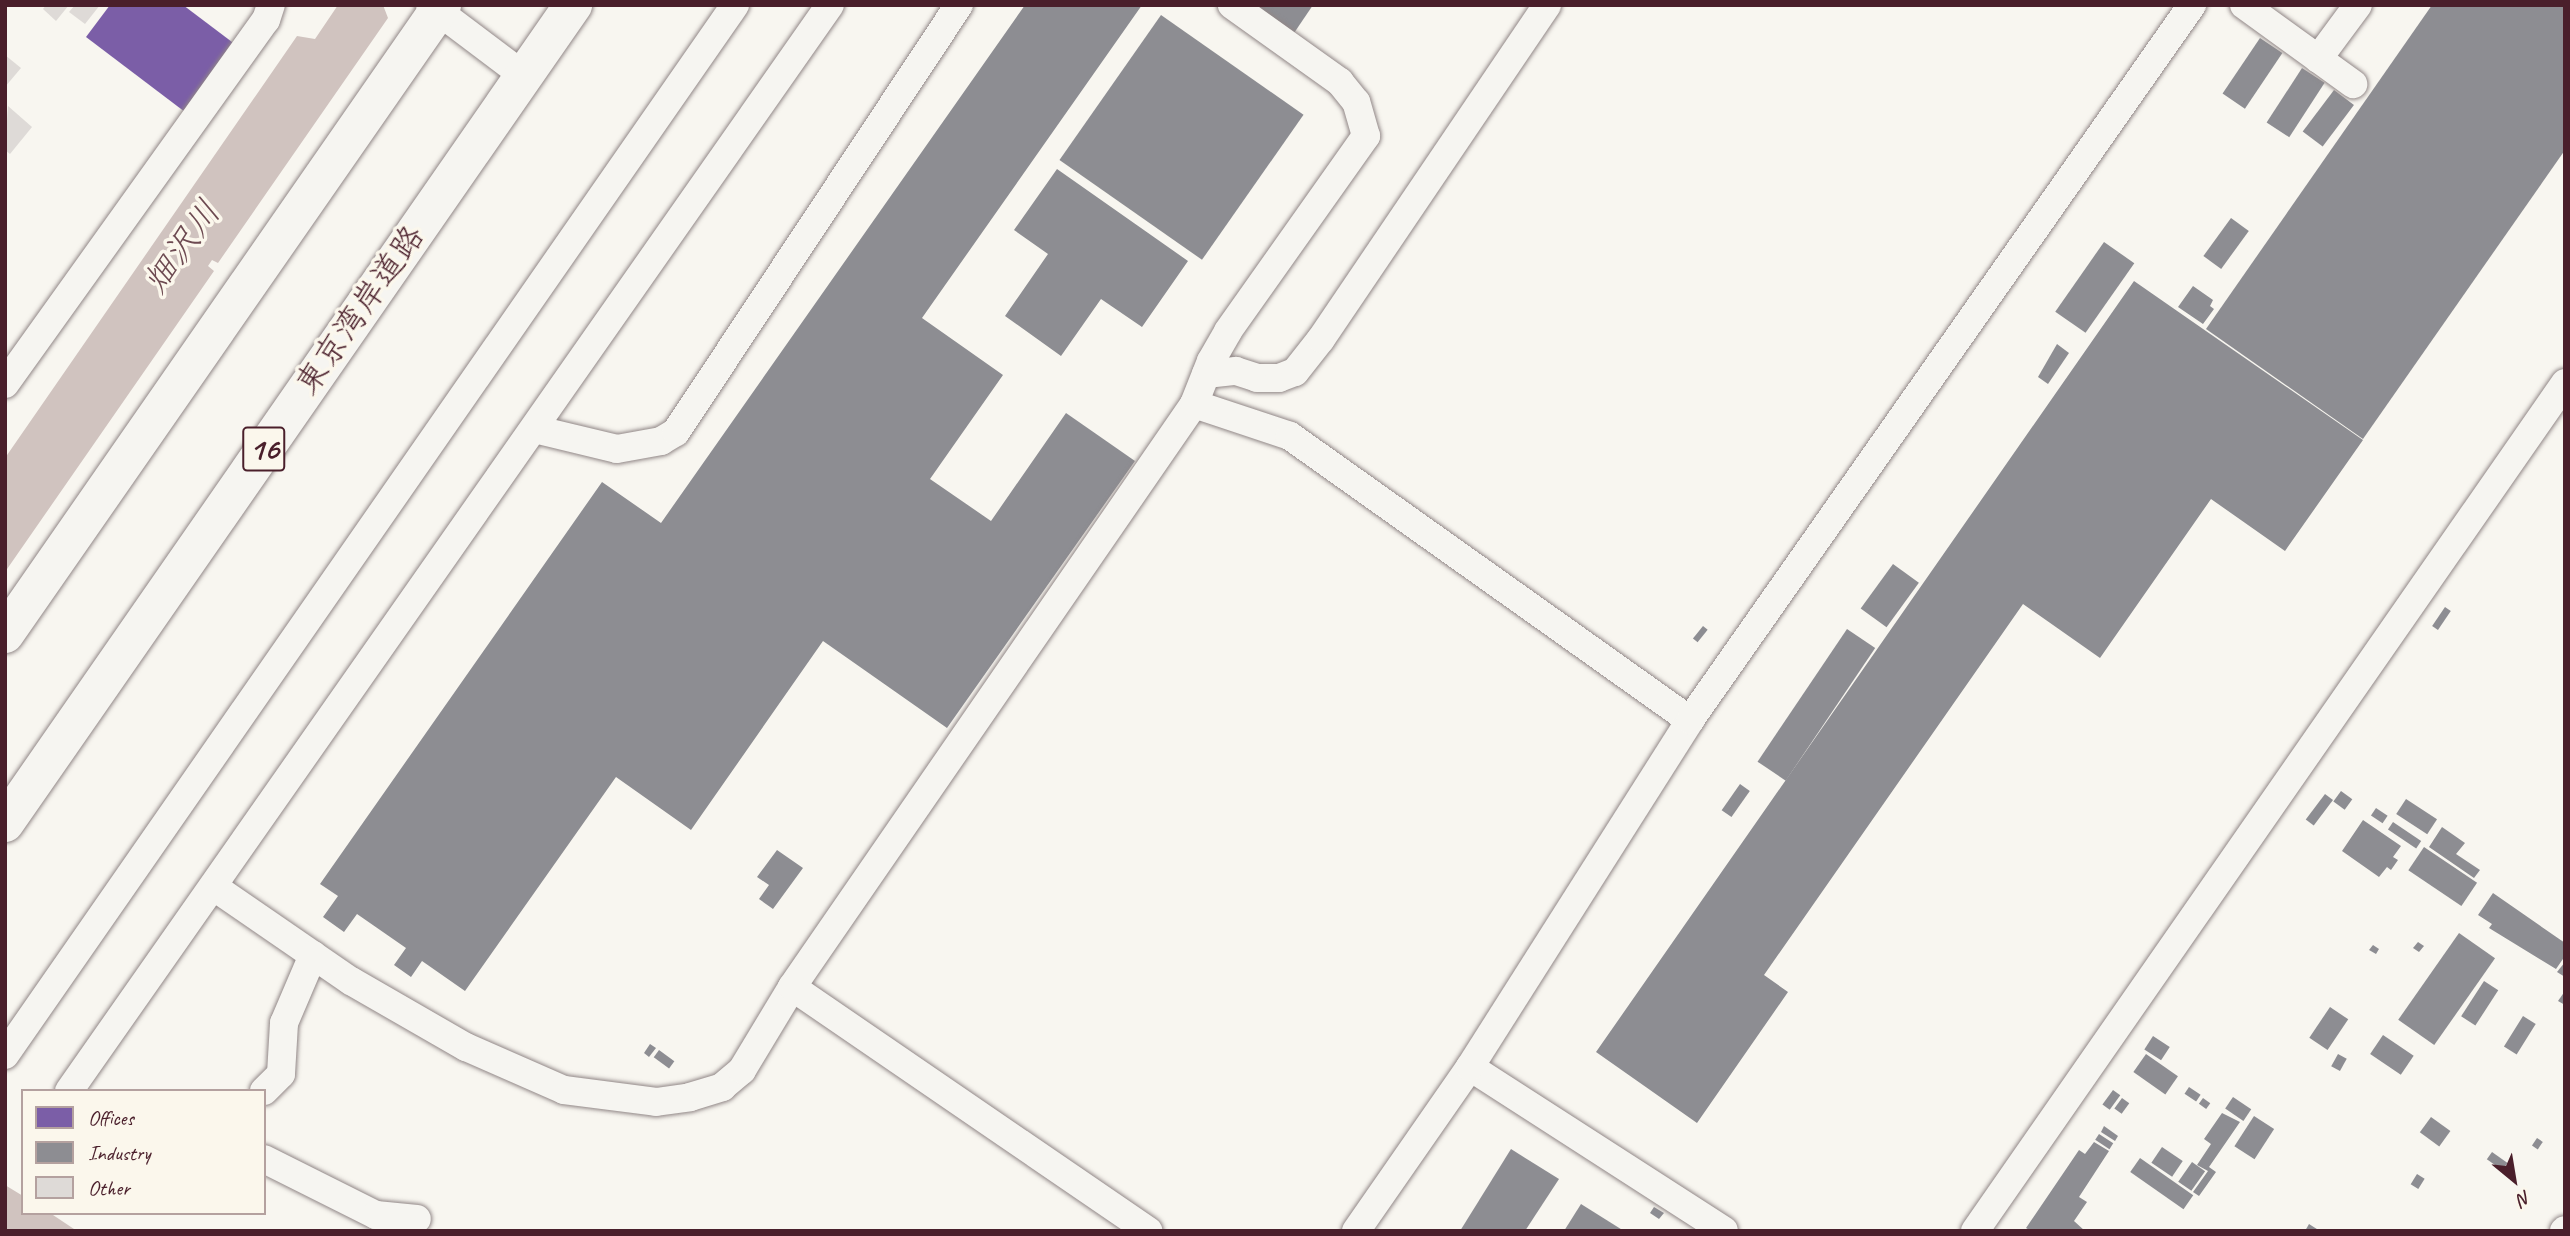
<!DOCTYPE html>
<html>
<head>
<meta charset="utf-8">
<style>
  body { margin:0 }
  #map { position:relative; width:2570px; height:1236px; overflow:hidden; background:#f8f6f0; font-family:Caveat,"Klee One",sans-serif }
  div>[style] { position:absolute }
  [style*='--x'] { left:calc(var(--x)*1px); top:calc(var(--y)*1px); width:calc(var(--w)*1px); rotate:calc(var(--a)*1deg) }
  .water>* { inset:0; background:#d0c3bf }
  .offices>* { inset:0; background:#7b5ea7 }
  .industry>* { inset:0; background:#8d8d92; transform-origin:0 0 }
  .building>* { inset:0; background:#dedad7 }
  .roads { filter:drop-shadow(0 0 2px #918787) drop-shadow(0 0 2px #918787) }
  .minor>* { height:28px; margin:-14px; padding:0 14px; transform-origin:14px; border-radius:14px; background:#f6f5f1 }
  .highway>* { height:38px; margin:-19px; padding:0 19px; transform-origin:19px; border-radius:19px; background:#f6f5f1 }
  span { translate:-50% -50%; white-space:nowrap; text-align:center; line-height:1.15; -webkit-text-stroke:7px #fbf7ec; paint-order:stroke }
  .shield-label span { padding:2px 5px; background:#fbf7ec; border:2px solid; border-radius:5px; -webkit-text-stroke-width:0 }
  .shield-label { font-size:32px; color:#4a1f2b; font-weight:700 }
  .street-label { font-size:33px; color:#4a1f2b }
  .water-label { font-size:35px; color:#6d4a51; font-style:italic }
  .frame { position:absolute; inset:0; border:7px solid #4a1f2b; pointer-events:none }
  .legend { position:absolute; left:21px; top:1089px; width:245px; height:126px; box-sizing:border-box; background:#fbf7ec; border:2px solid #b4a19f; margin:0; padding:9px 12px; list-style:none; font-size:21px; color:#4a1f2b }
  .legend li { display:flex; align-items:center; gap:14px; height:35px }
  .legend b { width:35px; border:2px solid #b4a19f }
  .north { position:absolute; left:2479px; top:1145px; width:70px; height:70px; -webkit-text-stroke:5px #fbf7ec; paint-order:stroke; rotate:150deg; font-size:19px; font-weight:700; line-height:28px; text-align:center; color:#4a1f2b }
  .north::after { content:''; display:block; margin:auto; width:24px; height:32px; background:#4a1f2b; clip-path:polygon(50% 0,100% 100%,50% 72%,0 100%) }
</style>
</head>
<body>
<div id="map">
  <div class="water">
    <i style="clip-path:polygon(338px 5px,383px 5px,388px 18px,218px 263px,212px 260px,208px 266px,214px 271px,5px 572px,5px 458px,297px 36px,315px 39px)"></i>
    <i style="clip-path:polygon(5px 1185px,23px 1196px,23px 1213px,50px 1213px,77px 1231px,5px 1231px)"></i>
  </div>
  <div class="offices">
    <i style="clip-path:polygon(110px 5px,183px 5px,236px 45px,185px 112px,86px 37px)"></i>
  </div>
  <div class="industry">
    <i style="clip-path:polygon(1025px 5px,1142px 5px,922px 318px,1003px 375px,930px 479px,991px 521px,1066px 413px,1135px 461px,947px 728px,823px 641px,691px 830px,616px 777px,465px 991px,422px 961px,411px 977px,394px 965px,406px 948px,357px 914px,344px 932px,323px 917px,338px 896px,320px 884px,602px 482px,661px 523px)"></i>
    <i style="clip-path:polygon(1247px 5px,1313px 5px,1292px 36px)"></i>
    <i style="clip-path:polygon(2432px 5px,2565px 5px,2565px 150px,2363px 439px,2206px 329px)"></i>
    <i style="left:1161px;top:15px;width:174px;height:177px;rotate:35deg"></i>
    <i style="left:2260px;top:38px;width:27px;height:67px;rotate:34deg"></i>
    <i style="left:2302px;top:68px;width:27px;height:65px;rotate:33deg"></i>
    <i style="left:2334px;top:90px;width:25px;height:52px;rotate:37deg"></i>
    <i style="clip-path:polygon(1057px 169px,1188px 261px,1142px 327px,1101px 299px,1061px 356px,1005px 316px,1048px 254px,1014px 230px)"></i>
    <i style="left:2231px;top:218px;width:22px;height:47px;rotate:36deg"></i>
    <i style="left:2104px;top:242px;width:37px;height:85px;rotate:35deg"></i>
    <i style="clip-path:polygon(2134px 281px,2363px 440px,2285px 551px,2211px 499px,2100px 658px,2023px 604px,1764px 975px,1788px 992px,1697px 1123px,1596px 1052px)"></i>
    <i style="clip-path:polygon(2193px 286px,2213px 300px,2210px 306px,2214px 309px,2203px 324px,2178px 307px)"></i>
    <i style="clip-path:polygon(2057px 344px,2069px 353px,2048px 384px,2038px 377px)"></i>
    <i style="left:1893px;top:564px;width:32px;height:55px;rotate:36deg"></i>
    <i style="left:2445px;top:607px;width:7px;height:23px;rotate:34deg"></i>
    <i style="left:1703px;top:626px;width:6px;height:16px;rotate:39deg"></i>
    <i style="left:1847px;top:629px;width:34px;height:160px;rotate:34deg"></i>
    <i style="left:1740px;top:784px;width:12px;height:32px;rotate:35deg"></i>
    <i style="left:2341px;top:791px;width:14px;height:13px;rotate:36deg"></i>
    <i style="left:2325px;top:794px;width:10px;height:32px;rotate:37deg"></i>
    <i style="left:2406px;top:799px;width:37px;height:18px;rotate:33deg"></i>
    <i style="left:2376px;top:808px;width:14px;height:9px;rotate:34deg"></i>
    <i style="clip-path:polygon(2363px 820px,2401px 846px,2393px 857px,2398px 860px,2391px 870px,2387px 867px,2379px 877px,2342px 851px)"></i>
    <i style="left:2393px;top:822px;width:34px;height:9px;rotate:34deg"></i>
    <i style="clip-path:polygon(2442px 827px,2465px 843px,2456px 854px,2480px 870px,2474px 878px,2429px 847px)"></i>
    <i style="left:2424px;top:847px;width:64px;height:28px;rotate:34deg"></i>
    <i style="clip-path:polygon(777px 850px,803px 868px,773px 909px,759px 899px,769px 885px,757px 877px)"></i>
    <i style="clip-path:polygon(2493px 893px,2565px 943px,2565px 956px,2556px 969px,2489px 928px,2492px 924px,2478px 915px)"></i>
    <i style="left:2459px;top:933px;width:44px;height:106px;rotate:35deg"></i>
    <i style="clip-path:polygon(2418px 942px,2424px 946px,2419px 952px,2413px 948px)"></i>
    <i style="clip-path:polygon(2373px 945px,2379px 949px,2376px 954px,2369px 950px)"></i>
    <i style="clip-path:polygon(2565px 962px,2565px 977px,2557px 972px)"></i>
    <i style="left:2484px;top:981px;width:17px;height:42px;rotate:33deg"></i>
    <i style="clip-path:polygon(2565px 991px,2565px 1005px,2558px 1001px)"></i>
    <i style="left:2330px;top:1007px;width:22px;height:37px;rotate:34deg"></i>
    <i style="left:2523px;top:1016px;width:15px;height:36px;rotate:32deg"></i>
    <i style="left:2383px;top:1035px;width:37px;height:23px;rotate:34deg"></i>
    <i style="left:2153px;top:1036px;width:20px;height:16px;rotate:33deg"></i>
    <i style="clip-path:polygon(650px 1044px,656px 1048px,649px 1057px,644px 1053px)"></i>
    <i style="left:659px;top:1050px;width:19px;height:9px;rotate:36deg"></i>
    <i style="left:2146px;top:1054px;width:39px;height:22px;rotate:35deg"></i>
    <i style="left:2338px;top:1054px;width:10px;height:14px;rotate:29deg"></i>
    <i style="left:2189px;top:1087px;width:14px;height:8px;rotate:34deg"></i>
    <i style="left:2113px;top:1090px;width:9px;height:18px;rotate:36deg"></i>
    <i style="left:2233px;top:1097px;width:22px;height:14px;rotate:34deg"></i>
    <i style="left:2122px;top:1098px;width:9px;height:13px;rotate:36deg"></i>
    <i style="left:2203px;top:1098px;width:9px;height:7px;rotate:36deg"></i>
    <i style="clip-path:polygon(2222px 1113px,2240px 1122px,2209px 1167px,2216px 1172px,2199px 1196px,2193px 1192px,2208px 1171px,2197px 1165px,2211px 1144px,2204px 1139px)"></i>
    <i style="left:2254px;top:1116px;width:24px;height:36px;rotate:33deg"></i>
    <i style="left:2431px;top:1117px;width:24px;height:19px;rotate:36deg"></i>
    <i style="clip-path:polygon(2104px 1126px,2118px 1136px,2115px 1141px,2101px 1132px)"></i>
    <i style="left:2099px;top:1134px;width:17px;height:7px;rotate:33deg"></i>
    <i style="left:2537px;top:1138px;width:7px;height:9px;rotate:34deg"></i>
    <i style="clip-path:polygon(2094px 1142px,2109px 1151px,2079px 1197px,2087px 1202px,2074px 1221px,2085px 1231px,2031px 1231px,2026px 1228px,2079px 1150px,2085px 1154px)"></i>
    <i style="left:2162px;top:1147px;width:25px;height:19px;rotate:34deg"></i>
    <i style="clip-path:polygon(1511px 1149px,1559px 1179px,1525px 1231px,1460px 1231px)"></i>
    <i style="left:2492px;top:1152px;width:19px;height:9px;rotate:35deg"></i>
    <i style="left:2140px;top:1158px;width:65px;height:17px;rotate:35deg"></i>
    <i style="left:2192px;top:1162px;width:16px;height:24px;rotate:35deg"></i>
    <i style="left:2417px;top:1174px;width:9px;height:12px;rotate:32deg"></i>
    <i style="clip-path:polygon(1581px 1204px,1624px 1231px,1564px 1231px)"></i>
    <i style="clip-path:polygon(1654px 1207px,1664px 1213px,1659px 1219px,1650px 1213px)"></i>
    <i style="clip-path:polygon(2309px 1224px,2320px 1231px,2305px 1231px)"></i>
  </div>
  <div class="building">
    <i style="clip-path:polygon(46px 5px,69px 5px,56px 21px,43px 9px)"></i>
    <i style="clip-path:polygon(75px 5px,100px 5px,85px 24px,69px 12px)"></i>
    <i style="clip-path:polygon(5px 55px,21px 68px,5px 87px)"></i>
    <i style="clip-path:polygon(8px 106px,32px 127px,10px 154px,5px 150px)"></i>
  </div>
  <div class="roads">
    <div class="minor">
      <i style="--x:430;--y:5;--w:116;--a:37"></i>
      <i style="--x:2244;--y:5;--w:135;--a:35.9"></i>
      <i style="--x:2318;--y:59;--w:67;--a:-53.5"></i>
      <i style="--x:1206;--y:374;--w:30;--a:-6"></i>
      <i style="--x:1236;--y:371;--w:22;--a:18"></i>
      <i style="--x:1257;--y:378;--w:22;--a:0"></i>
      <i style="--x:1279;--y:378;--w:17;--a:-21"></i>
      <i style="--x:1295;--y:372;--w:42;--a:-51.8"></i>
      <i style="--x:1321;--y:339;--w:403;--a:-55.9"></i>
      <i style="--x:5;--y:384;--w:448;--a:-54.4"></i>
      <i style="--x:266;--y:20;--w:16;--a:-72"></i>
      <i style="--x:1194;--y:404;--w:101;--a:18.4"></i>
      <i style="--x:1290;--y:436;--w:491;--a:35.4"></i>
      <i style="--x:534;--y:429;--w:85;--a:13.5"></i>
      <i style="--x:617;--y:449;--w:45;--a:-10.3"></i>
      <i style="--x:661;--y:441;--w:17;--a:-31"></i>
      <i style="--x:676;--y:432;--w:512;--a:-56.47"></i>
      <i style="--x:214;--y:887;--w:166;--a:34.5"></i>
      <i style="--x:351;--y:981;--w:133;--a:29.9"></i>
      <i style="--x:466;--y:1047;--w:107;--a:23.7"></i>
      <i style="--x:564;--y:1090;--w:93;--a:7.4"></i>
      <i style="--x:656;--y:1102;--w:34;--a:-8"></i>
      <i style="--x:690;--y:1097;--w:34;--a:-17"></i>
      <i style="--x:722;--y:1087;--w:26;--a:-40"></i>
      <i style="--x:742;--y:1070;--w:97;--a:-58.9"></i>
      <i style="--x:792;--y:987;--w:708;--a:-55.41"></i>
      <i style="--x:1194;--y:404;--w:46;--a:-68.4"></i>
      <i style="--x:1211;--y:361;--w:34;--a:-60"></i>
      <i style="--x:1228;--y:331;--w:239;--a:-54.7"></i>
      <i style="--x:1366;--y:136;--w:35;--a:-106"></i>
      <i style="--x:1356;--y:102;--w:26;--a:-129"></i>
      <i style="--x:1340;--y:82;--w:133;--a:-144.5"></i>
      <i style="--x:792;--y:987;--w:432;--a:34.4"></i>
      <i style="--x:5;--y:1055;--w:1279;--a:-55.19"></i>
      <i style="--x:1470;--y:1067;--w:302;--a:32.8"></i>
      <i style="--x:69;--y:1091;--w:1326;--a:-54.98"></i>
      <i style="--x:264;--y:1091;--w:24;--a:-45"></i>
      <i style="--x:281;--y:1074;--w:51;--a:-86.6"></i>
      <i style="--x:284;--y:1023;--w:74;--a:-66.9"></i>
      <i style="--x:264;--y:1159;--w:125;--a:26.6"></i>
      <i style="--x:376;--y:1215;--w:41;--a:5.6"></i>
      <i style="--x:1356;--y:1231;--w:200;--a:-55.2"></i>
      <i style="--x:1470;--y:1067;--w:411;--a:-57.6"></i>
      <i style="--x:1690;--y:720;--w:874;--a:-54.93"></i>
      <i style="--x:1975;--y:1231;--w:1033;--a:-55.17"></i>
      <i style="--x:2564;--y:1231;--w:1;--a:-45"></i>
    </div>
    <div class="highway">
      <i style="--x:5;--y:634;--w:766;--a:-55.21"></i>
      <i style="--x:5;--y:823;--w:996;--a:-55.22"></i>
    </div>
  </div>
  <div class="shield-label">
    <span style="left:264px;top:449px">16</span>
  </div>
  <div class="street-label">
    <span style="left:360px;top:310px;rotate:-55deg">東京湾岸道路</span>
  </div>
  <div class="water-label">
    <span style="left:182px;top:247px;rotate:-54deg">畑沢川</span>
  </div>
  <div class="frame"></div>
  <ul class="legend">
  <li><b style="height:19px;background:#7b5ea7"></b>Offices</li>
  <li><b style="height:19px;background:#8d8d92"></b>Industry</li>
  <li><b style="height:19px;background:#dedad7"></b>Other</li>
  </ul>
  <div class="north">N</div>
</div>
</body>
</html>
